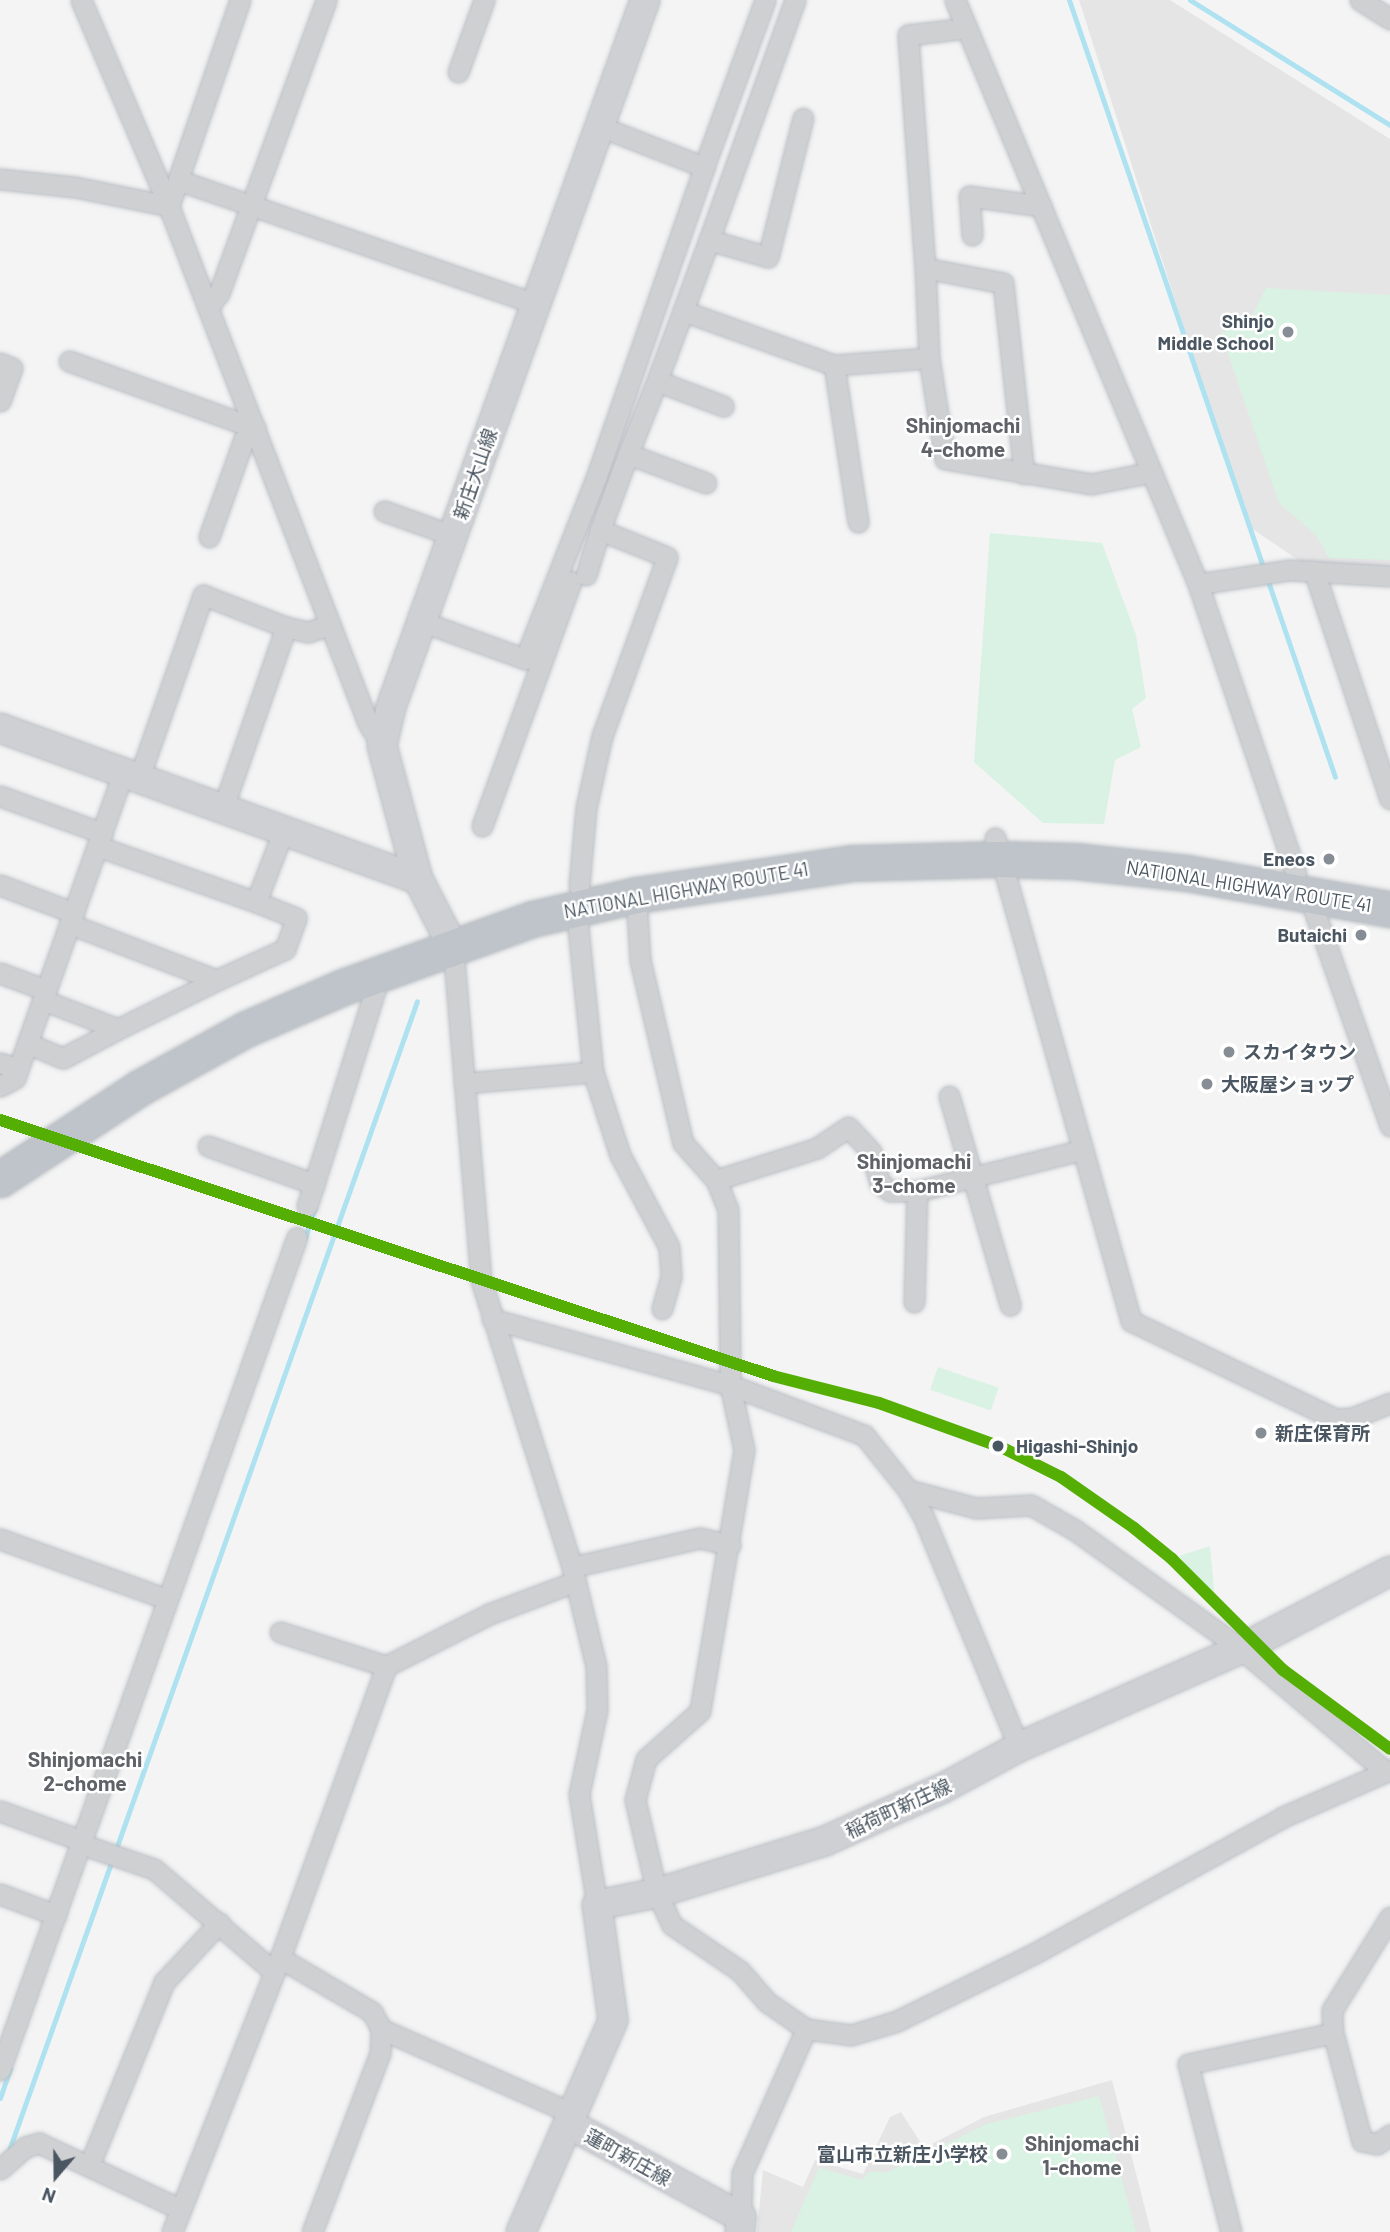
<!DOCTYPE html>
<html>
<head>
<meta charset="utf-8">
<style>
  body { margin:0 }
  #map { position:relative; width:1390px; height:2232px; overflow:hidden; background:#f4f4f4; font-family:Barlow,"Noto Sans JP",sans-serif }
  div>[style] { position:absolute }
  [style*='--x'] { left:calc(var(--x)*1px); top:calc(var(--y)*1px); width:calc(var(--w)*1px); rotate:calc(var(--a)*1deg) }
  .education>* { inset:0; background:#e6e5e6 }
  .green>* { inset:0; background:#d9f2e3; transform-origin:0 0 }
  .stream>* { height:5px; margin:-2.5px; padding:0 2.5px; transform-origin:2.5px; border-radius:2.5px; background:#aee2f0 }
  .roads { filter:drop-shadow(0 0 2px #b9bec3) drop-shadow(0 0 2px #b9bec3) }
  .street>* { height:19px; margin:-9.5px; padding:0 9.5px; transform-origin:9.5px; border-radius:9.5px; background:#ced0d2 }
  .secondary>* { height:28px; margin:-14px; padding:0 14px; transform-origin:14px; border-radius:14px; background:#ced0d4 }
  .highway>* { height:35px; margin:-17.5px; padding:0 17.5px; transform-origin:17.5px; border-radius:17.5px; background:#bec4c9 }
  .rail-1>* { height:12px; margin:-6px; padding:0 6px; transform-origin:6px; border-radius:6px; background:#55ae04 }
  .dots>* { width:19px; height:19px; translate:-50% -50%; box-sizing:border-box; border:4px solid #fff; border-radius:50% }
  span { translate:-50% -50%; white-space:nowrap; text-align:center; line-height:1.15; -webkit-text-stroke:5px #fff; paint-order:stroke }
  .poi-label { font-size:19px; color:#4a5661; font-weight:700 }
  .right { translate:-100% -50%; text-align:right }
  .left { translate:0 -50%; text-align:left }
  .street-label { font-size:19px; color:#4a5661 }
  .stop-label { font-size:19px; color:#4a5661; font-weight:700 }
  .neighbourhood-label { font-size:21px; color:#5f6368; font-weight:700 }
  .north { position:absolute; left:21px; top:2141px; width:70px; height:70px; -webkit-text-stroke:5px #fff; paint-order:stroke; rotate:200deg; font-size:19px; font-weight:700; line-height:28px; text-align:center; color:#4a5661 }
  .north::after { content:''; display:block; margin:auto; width:24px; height:32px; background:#4a5661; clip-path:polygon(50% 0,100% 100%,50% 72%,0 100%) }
</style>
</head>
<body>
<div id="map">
  <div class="education">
    <i style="clip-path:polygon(1079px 0,1170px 0,1390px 139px,1390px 575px,1314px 571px,1247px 525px)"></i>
    <i style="clip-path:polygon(1112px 2080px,1151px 2232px,757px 2232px,763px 2170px,803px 2187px,815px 2160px,863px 2174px,890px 2117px,901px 2112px,924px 2148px,984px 2117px)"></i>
  </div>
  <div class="green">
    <i style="clip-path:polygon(1266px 288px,1390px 295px,1390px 560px,1329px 558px,1316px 535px,1279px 503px,1221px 333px,1251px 318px)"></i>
    <i style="clip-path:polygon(990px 533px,1102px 543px,1136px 635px,1146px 698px,1132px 709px,1141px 747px,1115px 760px,1104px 824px,1043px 823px,974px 762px)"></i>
    <i style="left:938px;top:1367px;width:64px;height:24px;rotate:19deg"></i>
    <i style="clip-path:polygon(1210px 1546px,1215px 1600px,1179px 1556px)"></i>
    <i style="clip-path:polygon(1099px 2096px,1136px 2232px,791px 2232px,819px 2168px,863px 2180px,869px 2172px,888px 2172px,987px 2124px)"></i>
  </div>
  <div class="stream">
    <i style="--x:1069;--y:0;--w:821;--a:71.1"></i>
    <i style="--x:1190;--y:0;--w:236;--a:32"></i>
    <i style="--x:305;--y:1238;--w:32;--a:-72"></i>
    <i style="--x:0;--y:2098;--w:31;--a:-71"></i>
    <i style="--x:8;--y:2153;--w:1222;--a:-70.45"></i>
  </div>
  <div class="roads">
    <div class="street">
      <i style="--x:81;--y:0;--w:216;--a:66.9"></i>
      <i style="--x:166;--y:199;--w:562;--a:68.92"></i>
      <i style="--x:368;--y:723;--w:27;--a:59"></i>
      <i style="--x:955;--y:0;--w:633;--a:67.41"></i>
      <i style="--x:1198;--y:584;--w:305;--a:71.3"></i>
      <i style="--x:1360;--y:0;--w:36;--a:32"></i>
      <i style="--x:458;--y:72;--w:77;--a:-70.1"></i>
      <i style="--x:599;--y:126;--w:113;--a:21.3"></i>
      <i style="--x:704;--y:167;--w:178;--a:-69.9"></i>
      <i style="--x:0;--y:179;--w:75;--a:6.1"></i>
      <i style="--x:75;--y:187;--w:96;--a:11.4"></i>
      <i style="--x:169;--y:206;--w:218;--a:-71"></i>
      <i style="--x:178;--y:180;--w:377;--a:19.1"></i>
      <i style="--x:972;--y:235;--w:39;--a:-94"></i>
      <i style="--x:969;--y:196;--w:73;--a:7.9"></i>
      <i style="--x:709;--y:240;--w:255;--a:-70.3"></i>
      <i style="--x:925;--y:268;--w:234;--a:-94.2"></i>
      <i style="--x:908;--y:35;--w:59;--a:-6.8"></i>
      <i style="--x:208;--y:308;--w:19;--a:-54"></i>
      <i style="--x:219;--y:293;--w:312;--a:-69.9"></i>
      <i style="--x:683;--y:311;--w:76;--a:-69.9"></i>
      <i style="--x:709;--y:240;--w:61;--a:16.1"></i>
      <i style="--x:768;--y:257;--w:143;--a:-75.9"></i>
      <i style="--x:929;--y:358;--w:90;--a:-92.5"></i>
      <i style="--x:925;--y:268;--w:79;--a:10.9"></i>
      <i style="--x:1003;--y:283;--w:192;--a:83.7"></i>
      <i style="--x:69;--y:361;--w:198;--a:19.8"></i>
      <i style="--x:255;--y:428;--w:16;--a:135"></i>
      <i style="--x:244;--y:439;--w:104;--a:109.7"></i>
      <i style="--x:0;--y:363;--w:13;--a:23"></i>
      <i style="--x:12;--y:368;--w:35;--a:110"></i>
      <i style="--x:834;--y:365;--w:95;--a:-4.2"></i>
      <i style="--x:929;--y:358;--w:102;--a:81"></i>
      <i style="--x:945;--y:459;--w:148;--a:9.7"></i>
      <i style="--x:1091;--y:484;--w:62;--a:-11.1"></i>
      <i style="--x:657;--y:381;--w:75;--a:-69.6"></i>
      <i style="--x:683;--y:311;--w:160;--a:19.7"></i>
      <i style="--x:834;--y:365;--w:159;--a:81.3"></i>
      <i style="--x:628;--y:454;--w:79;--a:-68.3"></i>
      <i style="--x:657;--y:381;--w:71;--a:20.7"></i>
      <i style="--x:384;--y:511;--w:74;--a:19.7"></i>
      <i style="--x:600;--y:530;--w:81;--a:-69.8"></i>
      <i style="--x:628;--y:454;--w:83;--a:20.4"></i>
      <i style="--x:1314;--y:571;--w:240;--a:71.6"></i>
      <i style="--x:1198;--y:584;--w:93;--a:-8.7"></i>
      <i style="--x:1290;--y:570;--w:100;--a:3.4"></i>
      <i style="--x:423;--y:622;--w:109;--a:19.9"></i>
      <i style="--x:525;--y:659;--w:194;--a:-68.6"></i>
      <i style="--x:596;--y:478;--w:329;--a:-70.8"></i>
      <i style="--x:286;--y:627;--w:23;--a:13"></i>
      <i style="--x:308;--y:632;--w:23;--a:-18"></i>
      <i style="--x:140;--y:775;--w:191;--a:-70.7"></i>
      <i style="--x:203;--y:595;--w:89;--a:21.1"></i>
      <i style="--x:286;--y:627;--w:188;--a:109.2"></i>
      <i style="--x:0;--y:796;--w:109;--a:19.9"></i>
      <i style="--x:482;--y:826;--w:260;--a:-70"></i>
      <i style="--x:995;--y:838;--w:502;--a:74.27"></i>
      <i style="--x:1131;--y:1321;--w:227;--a:25.6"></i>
      <i style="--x:1336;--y:1419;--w:16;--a:-4"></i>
      <i style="--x:1352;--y:1418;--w:41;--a:-21.5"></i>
      <i style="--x:97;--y:846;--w:169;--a:19.4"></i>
      <i style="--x:256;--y:902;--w:78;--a:-69"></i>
      <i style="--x:0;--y:885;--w:79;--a:20.7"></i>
      <i style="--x:579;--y:886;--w:78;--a:-84.9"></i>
      <i style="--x:586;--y:808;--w:74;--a:-77.5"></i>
      <i style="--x:602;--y:736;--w:190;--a:-70"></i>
      <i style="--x:667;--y:557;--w:72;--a:-158.1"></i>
      <i style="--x:600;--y:530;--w:47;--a:107.3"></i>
      <i style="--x:1308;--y:893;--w:247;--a:70.6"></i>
      <i style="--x:636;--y:895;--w:65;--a:86.5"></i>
      <i style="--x:640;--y:960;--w:188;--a:76.8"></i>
      <i style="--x:683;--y:1143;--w:50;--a:48.3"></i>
      <i style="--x:716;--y:1180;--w:31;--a:68"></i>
      <i style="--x:728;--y:1209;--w:176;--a:89.3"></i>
      <i style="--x:730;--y:1385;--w:66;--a:77.8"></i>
      <i style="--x:744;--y:1450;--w:265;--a:99.6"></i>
      <i style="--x:700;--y:1711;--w:72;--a:138.4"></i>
      <i style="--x:646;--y:1759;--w:42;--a:105"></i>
      <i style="--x:635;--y:1800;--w:96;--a:76.7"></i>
      <i style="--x:657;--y:1893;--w:35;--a:65"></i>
      <i style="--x:672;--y:1925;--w:82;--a:34.1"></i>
      <i style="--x:740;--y:1971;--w:41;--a:48.9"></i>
      <i style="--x:767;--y:2002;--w:47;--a:34.7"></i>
      <i style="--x:806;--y:2029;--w:45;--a:7.6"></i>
      <i style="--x:851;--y:2035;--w:48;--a:-16.9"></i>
      <i style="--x:897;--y:2021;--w:154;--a:-26.2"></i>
      <i style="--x:1035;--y:1953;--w:283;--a:-28.7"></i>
      <i style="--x:1283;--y:1817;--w:117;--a:-23.7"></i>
      <i style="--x:576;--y:908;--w:165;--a:84.1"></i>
      <i style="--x:70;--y:924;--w:157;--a:20.9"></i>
      <i style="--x:217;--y:980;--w:75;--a:-24.5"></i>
      <i style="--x:285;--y:949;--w:33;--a:-70"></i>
      <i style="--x:296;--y:918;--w:43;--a:-158.2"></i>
      <i style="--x:453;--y:947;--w:334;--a:85.2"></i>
      <i style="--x:481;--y:1280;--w:301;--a:72.4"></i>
      <i style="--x:572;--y:1567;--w:102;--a:76.4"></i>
      <i style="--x:596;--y:1666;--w:44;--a:88.7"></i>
      <i style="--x:597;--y:1710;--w:86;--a:102.1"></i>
      <i style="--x:579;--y:1794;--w:112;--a:80.8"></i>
      <i style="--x:0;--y:973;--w:49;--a:20.3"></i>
      <i style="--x:43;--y:1000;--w:80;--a:21.1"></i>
      <i style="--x:118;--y:1029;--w:110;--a:-26.3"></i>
      <i style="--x:27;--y:1043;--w:39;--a:23"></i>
      <i style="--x:63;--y:1058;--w:62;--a:-27.8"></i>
      <i style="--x:0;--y:1063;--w:19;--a:18"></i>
      <i style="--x:464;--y:1083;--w:129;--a:-4.9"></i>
      <i style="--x:593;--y:1072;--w:87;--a:72"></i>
      <i style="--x:620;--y:1155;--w:104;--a:62"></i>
      <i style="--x:669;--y:1247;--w:30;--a:86"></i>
      <i style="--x:671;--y:1277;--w:33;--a:106"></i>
      <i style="--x:0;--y:1086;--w:17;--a:-28"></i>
      <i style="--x:15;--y:1078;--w:327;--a:-70.5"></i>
      <i style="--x:949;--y:1096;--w:218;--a:73.7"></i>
      <i style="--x:208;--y:1146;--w:113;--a:19.7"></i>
      <i style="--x:716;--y:1180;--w:106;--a:-17.6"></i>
      <i style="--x:817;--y:1148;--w:37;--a:-34"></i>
      <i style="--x:848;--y:1127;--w:34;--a:47"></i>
      <i style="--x:871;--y:1152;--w:32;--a:74"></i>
      <i style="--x:880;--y:1183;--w:13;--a:39"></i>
      <i style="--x:890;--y:1191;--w:27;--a:0"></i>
      <i style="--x:917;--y:1191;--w:169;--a:-14"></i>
      <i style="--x:307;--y:1206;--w:245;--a:-72.5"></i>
      <i style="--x:914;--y:1302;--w:111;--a:-88.5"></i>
      <i style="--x:492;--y:1319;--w:247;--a:15.5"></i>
      <i style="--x:730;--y:1385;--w:143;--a:20.5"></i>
      <i style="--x:864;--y:1435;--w:70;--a:51.3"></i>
      <i style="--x:908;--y:1490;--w:32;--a:60"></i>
      <i style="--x:924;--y:1518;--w:248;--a:67.5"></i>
      <i style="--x:908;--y:1490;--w:70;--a:14.8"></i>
      <i style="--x:976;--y:1508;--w:55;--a:-3.1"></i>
      <i style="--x:1031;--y:1505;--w:51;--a:29.6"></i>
      <i style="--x:1075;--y:1530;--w:204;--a:35.6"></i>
      <i style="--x:1241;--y:1649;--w:190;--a:40.3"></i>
      <i style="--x:0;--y:1539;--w:177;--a:19.8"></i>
      <i style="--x:572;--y:1567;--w:131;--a:-12.8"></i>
      <i style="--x:700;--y:1538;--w:31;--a:13"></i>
      <i style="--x:280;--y:1632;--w:111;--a:17.8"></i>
      <i style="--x:0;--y:1811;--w:88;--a:19.9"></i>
      <i style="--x:81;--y:1844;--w:77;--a:18.9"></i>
      <i style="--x:154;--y:1869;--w:158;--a:40.6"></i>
      <i style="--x:0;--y:1894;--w:60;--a:20.6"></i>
      <i style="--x:1390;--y:1917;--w:110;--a:121.9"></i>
      <i style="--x:1332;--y:2010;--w:23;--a:88"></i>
      <i style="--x:1333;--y:2033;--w:112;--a:75"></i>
      <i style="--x:1362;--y:2141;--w:15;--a:11"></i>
      <i style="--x:1377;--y:2144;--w:16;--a:-35"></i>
      <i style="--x:280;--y:1958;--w:107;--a:30.4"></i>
      <i style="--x:372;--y:2012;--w:19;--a:62"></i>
      <i style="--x:381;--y:2029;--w:24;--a:92"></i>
      <i style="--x:380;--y:2053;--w:191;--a:110.8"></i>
      <i style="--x:381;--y:2029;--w:211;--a:23.8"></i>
      <i style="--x:0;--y:2070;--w:884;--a:-70.38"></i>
      <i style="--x:89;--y:2166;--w:199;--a:-67.8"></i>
      <i style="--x:164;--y:1982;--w:81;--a:-47"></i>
      <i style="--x:0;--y:2169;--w:33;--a:-41"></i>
      <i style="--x:25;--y:2147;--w:15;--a:-16"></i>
      <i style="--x:39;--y:2143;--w:156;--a:25.1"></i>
      <i style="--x:741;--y:2217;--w:44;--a:-88.7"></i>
      <i style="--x:742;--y:2173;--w:158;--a:-66"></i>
      <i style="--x:172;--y:2232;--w:295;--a:-68.5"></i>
      <i style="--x:280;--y:1958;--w:311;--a:-70"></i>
      <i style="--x:386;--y:1666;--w:115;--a:-26.8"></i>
      <i style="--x:489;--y:1614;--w:91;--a:-20.6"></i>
      <i style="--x:1231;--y:2232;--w:173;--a:-104.4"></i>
      <i style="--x:1188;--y:2064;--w:148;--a:-12.1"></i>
    </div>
    <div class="secondary">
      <i style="--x:0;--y:728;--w:444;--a:19.9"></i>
      <i style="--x:453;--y:947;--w:76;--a:-117.2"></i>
      <i style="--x:418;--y:879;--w:138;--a:-105.1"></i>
      <i style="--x:382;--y:746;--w:37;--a:-77"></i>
      <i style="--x:390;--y:710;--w:754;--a:-70.24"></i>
      <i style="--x:569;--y:2124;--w:196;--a:28.4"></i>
      <i style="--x:741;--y:2217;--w:15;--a:94"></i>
      <i style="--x:521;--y:2232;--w:231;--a:-66.5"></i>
      <i style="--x:613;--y:2020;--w:116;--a:-97.9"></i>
      <i style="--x:597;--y:1905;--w:61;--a:-11.3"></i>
      <i style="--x:657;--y:1893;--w:176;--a:-17.2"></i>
      <i style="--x:825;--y:1841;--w:129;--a:-24.2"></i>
      <i style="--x:943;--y:1788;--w:86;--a:-28.3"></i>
      <i style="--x:1019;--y:1747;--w:243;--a:-23.8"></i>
      <i style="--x:1241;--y:1649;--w:168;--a:-27.6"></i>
    </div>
    <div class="highway">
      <i style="--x:0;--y:1179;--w:166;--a:-33.2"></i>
      <i style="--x:139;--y:1088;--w:122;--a:-28.9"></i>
      <i style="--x:246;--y:1029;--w:106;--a:-23.4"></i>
      <i style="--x:343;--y:987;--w:201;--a:-19.8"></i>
      <i style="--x:532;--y:919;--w:107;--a:-13"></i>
      <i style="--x:636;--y:895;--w:218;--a:-8.4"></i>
      <i style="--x:852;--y:863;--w:146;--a:-1.6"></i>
      <i style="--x:998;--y:859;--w:77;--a:1.5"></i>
      <i style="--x:1075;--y:861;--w:113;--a:6.1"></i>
      <i style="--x:1187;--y:873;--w:206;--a:10.1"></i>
    </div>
  </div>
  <div class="rail-1">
    <i style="--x:0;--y:1120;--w:814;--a:18.32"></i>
    <i style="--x:773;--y:1376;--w:109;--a:14.3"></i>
    <i style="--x:879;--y:1403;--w:130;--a:19.8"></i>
    <i style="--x:1001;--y:1447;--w:67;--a:26.6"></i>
    <i style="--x:1061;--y:1477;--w:89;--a:34.9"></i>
    <i style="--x:1134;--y:1528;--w:49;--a:39.2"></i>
    <i style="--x:1172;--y:1559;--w:157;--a:45"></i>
    <i style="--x:1283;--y:1670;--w:133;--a:36.4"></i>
  </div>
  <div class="dots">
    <i style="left:1288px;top:332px;background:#868d94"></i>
    <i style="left:1329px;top:859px;background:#868d94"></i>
    <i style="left:1361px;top:935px;background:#868d94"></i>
    <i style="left:1229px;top:1052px;background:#868d94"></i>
    <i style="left:1207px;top:1084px;background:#868d94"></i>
    <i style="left:1261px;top:1433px;background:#868d94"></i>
    <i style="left:998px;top:1446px;background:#4a5661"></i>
    <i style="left:1002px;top:2154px;background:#868d94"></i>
  </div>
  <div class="poi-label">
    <span class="right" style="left:1274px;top:332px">Shinjo<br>Middle School</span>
    <span class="right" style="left:1315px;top:859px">Eneos</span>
    <span class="right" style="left:1347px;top:935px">Butaichi</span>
    <span class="left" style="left:1243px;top:1052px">スカイタウン</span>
    <span class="left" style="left:1221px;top:1084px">大阪屋ショップ</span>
    <span class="left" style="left:1275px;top:1433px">新庄保育所</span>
    <span class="right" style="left:988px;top:2154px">富山市立新庄小学校</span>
  </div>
  <div class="street-label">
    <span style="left:475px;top:474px;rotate:-71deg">新庄大山線</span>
    <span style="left:1249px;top:886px;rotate:9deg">NATIONAL HIGHWAY ROUTE 41</span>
    <span style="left:686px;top:890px;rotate:-10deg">NATIONAL HIGHWAY ROUTE 41</span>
    <span style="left:898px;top:1808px;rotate:-25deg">稲荷町新庄線</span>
    <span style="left:628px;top:2157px;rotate:29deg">蓮町新庄線</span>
  </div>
  <div class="stop-label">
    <span class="left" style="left:1016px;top:1446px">Higashi-Shinjo</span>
  </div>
  <div class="neighbourhood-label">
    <span style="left:963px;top:437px">Shinjomachi<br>4-chome</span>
    <span style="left:914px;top:1173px">Shinjomachi<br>3-chome</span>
    <span style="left:85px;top:1771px">Shinjomachi<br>2-chome</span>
    <span style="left:1082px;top:2155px">Shinjomachi<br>1-chome</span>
  </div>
  <div class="north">N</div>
</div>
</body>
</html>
